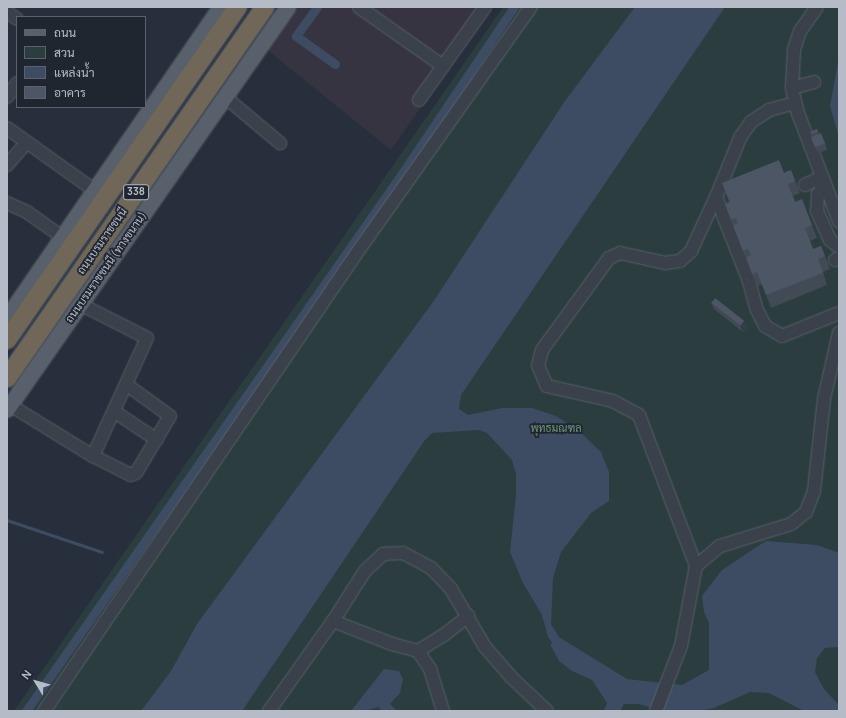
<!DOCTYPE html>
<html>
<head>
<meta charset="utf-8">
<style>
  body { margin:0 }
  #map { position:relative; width:846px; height:718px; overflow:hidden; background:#262f3b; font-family:Manrope,Sarabun,sans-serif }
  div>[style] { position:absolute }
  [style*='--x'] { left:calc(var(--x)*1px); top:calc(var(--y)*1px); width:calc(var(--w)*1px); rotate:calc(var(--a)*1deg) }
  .medical>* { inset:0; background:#363440 }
  .green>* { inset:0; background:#2b3d3e }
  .water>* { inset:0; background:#3d4c62 }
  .stream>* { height:2.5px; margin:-1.25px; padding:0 1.25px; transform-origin:1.25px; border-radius:1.25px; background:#3d4c62 }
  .canal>* { height:9px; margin:-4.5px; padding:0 4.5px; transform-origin:4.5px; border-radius:4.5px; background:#3d4c62 }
  .roads { filter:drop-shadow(0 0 1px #585f69) drop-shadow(0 0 1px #585f69) }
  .minor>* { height:12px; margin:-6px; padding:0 6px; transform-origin:6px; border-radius:6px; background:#3a414b }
  .major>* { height:15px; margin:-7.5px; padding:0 7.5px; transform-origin:7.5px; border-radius:7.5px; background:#58606b }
  .highway>* { height:18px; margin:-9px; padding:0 9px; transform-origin:9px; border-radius:9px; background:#706758 }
  .wall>* { inset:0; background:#424a56 }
  .shaded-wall>* { inset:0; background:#363c46 }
  .building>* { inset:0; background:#4d5664; transform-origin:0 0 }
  span { translate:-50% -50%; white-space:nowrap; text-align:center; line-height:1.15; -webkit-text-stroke:3.5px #1f2630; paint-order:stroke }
  .shield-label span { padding:1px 3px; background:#1f2630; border:1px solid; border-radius:3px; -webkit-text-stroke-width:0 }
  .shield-label { font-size:10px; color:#b6bcc7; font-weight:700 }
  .street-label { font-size:11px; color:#b6bcc7 }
  .park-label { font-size:11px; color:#6f9579 }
  .frame { position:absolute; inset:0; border:8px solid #b6bcc7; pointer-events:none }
  .legend { position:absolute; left:16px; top:16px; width:130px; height:92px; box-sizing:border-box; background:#1f2630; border:1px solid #5b626c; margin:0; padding:5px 7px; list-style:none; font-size:12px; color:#b6bcc7 }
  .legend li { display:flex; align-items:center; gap:8px; height:20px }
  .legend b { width:20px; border:1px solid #5b626c }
  .north { position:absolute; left:16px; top:662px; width:40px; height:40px; -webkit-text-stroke:3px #1f2630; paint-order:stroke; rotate:307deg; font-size:11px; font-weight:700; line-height:16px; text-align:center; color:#b6bcc7 }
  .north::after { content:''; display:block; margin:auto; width:14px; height:18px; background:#b6bcc7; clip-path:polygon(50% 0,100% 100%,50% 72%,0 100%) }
</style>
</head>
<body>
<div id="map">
  <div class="medical">
    <i style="clip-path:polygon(295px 7px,491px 7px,391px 150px,266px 49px)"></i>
  </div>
  <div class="green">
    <i style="clip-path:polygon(503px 7px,839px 7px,839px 711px,14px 711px)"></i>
  </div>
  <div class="water">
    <i style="clip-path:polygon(635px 7px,725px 7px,461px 395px,459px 409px,468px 415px,502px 408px,532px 408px,556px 416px,578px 430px,601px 452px,609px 472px,609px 501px,591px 513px,561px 552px,553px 578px,551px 624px,559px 637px,627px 679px,682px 685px,709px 670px,709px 623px,704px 612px,702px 596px,722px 570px,766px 541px,817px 545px,839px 553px,839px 647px,825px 648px,817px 658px,815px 672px,824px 689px,839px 705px,839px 711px,804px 711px,769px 693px,750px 692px,714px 708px,698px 711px,661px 711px,639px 704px,624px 704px,620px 711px,604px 711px,607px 703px,592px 680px,572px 671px,559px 661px,550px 644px,553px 644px,548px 637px,542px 615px,523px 583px,510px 552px,516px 496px,516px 474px,512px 460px,487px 433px,479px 430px,432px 433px,425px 440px,242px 711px,141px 711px,171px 671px,197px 624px,433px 302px,565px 101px)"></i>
    <i style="clip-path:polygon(839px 57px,839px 137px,830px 106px)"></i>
    <i style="clip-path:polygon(384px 669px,399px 671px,403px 679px,400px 693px,390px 704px,397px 711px,382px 711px,378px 707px,365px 711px,351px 711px)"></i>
  </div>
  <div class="stream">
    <i style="--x:7;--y:520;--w:100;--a:18.6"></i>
  </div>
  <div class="canal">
    <i style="--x:317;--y:7;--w:36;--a:126"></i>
    <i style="--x:296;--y:36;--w:48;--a:35.7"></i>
    <i style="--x:26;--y:711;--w:658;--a:-55.03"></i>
    <i style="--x:403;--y:172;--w:199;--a:-56.1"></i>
  </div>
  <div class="roads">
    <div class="minor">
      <i style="--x:359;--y:7;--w:103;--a:35.1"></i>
      <i style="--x:817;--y:7;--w:29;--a:125"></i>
      <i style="--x:800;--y:31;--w:20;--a:108"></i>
      <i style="--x:794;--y:50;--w:38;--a:93"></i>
      <i style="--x:792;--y:88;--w:26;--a:77"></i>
      <i style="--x:798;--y:113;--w:116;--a:69.2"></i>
      <i style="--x:7;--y:12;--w:12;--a:35"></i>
      <i style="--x:792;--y:88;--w:23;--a:-15"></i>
      <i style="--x:7;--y:97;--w:17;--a:-54"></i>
      <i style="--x:225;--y:97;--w:72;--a:39.9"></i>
      <i style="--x:419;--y:100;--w:114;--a:-54.6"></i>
      <i style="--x:795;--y:103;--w:27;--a:165"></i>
      <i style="--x:769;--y:110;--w:22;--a:146"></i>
      <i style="--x:751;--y:122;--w:19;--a:125"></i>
      <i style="--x:740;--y:138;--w:64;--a:112.1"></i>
      <i style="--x:716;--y:197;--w:90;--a:68.6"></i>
      <i style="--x:749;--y:281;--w:30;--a:75"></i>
      <i style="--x:757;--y:310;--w:18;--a:63"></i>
      <i style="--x:765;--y:326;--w:20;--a:30"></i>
      <i style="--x:782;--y:336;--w:61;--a:-22"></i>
      <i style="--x:7;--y:128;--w:107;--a:35.5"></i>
      <i style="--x:7;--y:165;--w:30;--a:-49"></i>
      <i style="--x:825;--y:184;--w:12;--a:125"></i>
      <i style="--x:818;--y:194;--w:17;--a:93"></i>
      <i style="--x:817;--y:211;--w:32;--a:66"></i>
      <i style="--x:830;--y:240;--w:11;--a:38"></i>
      <i style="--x:805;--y:185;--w:19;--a:-25"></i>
      <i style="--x:7;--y:203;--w:22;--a:24"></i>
      <i style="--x:27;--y:212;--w:43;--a:35.5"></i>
      <i style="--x:835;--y:260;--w:4;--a:-27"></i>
      <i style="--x:80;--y:304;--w:75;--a:26.9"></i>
      <i style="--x:147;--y:338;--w:130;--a:114.6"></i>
      <i style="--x:10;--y:405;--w:97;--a:31.6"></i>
      <i style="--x:93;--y:456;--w:42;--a:26.6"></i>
      <i style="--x:131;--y:475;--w:5;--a:-22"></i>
      <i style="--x:136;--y:473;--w:66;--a:-59.2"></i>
      <i style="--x:170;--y:416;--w:53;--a:-144.2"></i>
      <i style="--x:115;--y:412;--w:50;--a:33.7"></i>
      <i style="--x:696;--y:566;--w:161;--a:-110.7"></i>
      <i style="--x:639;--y:415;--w:30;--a:-152"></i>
      <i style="--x:613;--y:401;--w:68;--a:-167.2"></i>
      <i style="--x:547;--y:386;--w:22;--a:-114"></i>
      <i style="--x:538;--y:366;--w:16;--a:-76"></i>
      <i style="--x:542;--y:350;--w:114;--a:-53.9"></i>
      <i style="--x:609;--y:258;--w:12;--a:-24"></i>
      <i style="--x:620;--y:253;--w:46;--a:12.5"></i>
      <i style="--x:665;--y:263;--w:15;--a:-8"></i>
      <i style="--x:680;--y:261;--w:15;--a:-42"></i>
      <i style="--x:691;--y:251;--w:60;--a:-65.2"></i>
      <i style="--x:333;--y:621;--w:63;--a:21.3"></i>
      <i style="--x:392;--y:644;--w:27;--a:15"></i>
      <i style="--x:418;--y:651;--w:22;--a:56"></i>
      <i style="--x:430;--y:669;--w:44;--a:72.8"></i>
      <i style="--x:418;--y:651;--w:31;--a:-32"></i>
      <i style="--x:444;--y:635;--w:31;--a:-38"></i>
      <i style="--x:44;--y:711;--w:553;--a:-55.68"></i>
      <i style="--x:356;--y:254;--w:303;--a:-54.7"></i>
      <i style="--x:269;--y:711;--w:110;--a:-54.6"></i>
      <i style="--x:333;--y:621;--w:59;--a:-57.4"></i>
      <i style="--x:365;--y:571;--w:25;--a:-43"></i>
      <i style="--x:383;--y:554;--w:20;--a:-3"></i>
      <i style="--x:403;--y:553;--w:32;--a:28"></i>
      <i style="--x:431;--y:568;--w:29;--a:46"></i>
      <i style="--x:451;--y:589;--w:67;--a:59.6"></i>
      <i style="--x:485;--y:647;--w:40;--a:49"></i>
      <i style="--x:511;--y:677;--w:50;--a:43.4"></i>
      <i style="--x:656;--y:711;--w:70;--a:-69"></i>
      <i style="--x:681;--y:646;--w:81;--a:-79.4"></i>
      <i style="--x:696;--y:566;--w:31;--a:-40"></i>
      <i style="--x:720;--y:546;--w:74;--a:-17.2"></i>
      <i style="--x:791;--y:524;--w:19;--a:-39"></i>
      <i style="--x:806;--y:512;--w:22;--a:-69"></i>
      <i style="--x:814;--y:491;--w:93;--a:-83.8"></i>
      <i style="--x:824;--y:399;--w:68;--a:-77.2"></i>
    </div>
    <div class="major">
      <i style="--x:7;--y:317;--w:376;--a:-55.5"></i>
      <i style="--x:7;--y:409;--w:490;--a:-55.1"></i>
    </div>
    <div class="highway">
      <i style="--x:7;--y:340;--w:405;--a:-55.3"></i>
      <i style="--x:7;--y:378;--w:452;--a:-55.2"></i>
    </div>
  </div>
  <div class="wall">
    <i style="clip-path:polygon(817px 129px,819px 134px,825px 143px,827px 150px,818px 153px,811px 137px,812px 137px,810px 132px)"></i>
    <i style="clip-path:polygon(791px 170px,800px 193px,793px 196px,795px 202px,812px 225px,817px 238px,810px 241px,813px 249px,821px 246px,830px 269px,823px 272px,827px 285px,771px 308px,762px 284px,757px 286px,729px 216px,725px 204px,729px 202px,722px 183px,784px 173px)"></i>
    <i style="clip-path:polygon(711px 302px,744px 321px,747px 328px,743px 332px,714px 309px)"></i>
  </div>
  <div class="shaded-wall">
    <i style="clip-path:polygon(744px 321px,747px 328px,743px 332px,740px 326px)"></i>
  </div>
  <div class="building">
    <i style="clip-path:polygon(817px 129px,818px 132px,811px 134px,810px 132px)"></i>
    <i style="left:821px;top:133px;width:11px;height:11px;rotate:68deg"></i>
    <i style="clip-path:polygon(779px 160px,784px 173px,791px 170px,795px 181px,788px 184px,795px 202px,802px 199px,812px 225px,805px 228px,813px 249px,821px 246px,825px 256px,818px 259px,823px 273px,766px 295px,757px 272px,752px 274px,746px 257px,751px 255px,748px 249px,743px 251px,733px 225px,738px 223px,736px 218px,731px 220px,725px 204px,730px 202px,722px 183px)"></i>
    <i style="left:715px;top:298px;width:37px;height:6px;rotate:38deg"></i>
  </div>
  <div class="shield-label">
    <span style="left:136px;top:192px">338</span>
  </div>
  <div class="street-label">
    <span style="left:102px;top:241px;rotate:-55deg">ถนนบรมราชชนนี</span>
    <span style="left:106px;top:267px;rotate:-55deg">ถนนบรมราชชนนี (ทางขนาน)</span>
  </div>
  <div class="park-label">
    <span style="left:556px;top:428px">พุทธมณฑล</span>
  </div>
  <div class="frame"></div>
  <ul class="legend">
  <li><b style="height:5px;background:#58606b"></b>ถนน</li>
  <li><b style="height:11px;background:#2b3d3e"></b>สวน</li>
  <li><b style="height:11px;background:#3d4c62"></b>แหล่งน้ำ</li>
  <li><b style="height:11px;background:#4d5664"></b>อาคาร</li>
  </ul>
  <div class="north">N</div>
</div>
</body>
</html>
